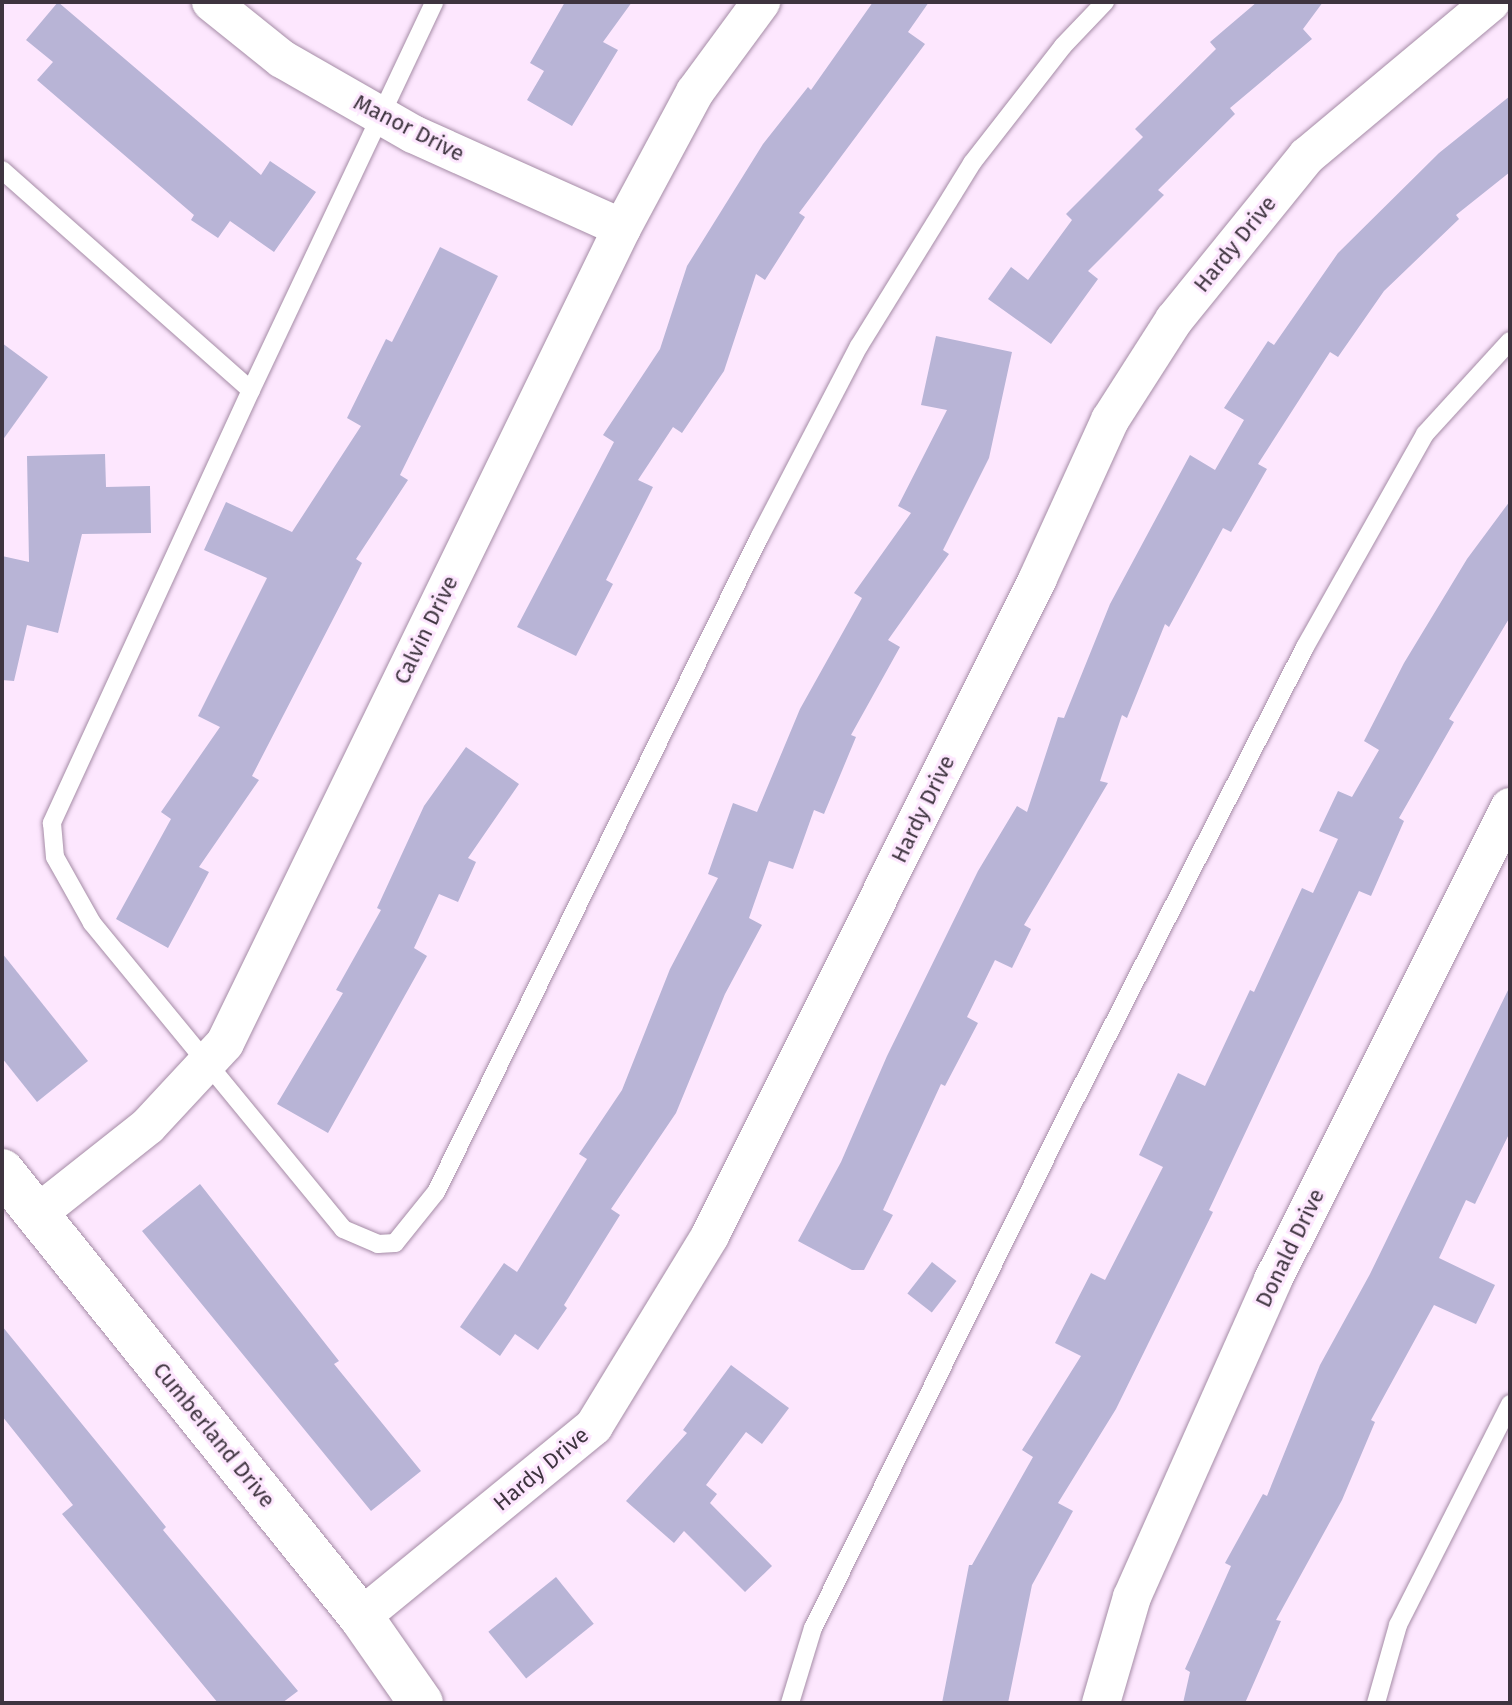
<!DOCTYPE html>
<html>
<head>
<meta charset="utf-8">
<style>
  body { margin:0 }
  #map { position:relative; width:1512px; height:1705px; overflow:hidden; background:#fde7fe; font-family:"Fira Sans",sans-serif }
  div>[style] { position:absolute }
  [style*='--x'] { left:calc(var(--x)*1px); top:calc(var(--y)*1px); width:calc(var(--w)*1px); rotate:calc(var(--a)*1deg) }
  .building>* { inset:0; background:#b8b4d6; transform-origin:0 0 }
  .roads { filter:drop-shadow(0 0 2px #a58ca6) drop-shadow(0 0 2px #a58ca6) }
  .service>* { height:18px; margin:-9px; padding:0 9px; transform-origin:9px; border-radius:9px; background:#fff }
  .minor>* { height:38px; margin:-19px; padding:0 19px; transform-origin:19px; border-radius:19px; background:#fff }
  .tertiary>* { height:44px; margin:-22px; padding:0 22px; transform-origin:22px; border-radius:22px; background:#fff }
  span { translate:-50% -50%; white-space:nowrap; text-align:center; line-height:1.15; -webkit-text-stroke:6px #fde7fe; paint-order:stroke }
  .street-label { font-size:22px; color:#3e343f }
  .frame { position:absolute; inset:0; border:4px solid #3e343f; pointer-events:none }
</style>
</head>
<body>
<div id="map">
  <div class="building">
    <i style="clip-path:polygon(58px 2px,261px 175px,270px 161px,316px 192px,274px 252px,230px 221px,218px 238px,191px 220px,194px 215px,37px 80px,53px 62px,26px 40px)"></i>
    <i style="clip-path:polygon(565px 2px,632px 2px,603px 42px,618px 50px,572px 126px,527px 100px,544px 71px,530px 63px)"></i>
    <i style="clip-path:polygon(873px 2px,929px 2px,908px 32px,925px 44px,799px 213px,805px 217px,765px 280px,756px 274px,724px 371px,682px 433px,673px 427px,638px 480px,653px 487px,606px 580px,613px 584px,576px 656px,517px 627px,614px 442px,603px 435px,660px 349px,687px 266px,763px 144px,808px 87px,811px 90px)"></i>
    <i style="clip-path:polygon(1257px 2px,1323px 2px,1303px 29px,1312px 39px,1230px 108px,1235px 114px,1158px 190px,1164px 195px,1088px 271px,1098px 279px,1051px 344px,988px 299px,1011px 267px,1028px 280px,1072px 220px,1066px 214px,1143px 137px,1135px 129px,1216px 49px,1210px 42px)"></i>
    <i style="clip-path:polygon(1510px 96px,1510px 172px,1456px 215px,1459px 219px,1384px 291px,1338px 357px,1330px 352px,1258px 464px,1267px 469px,1231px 532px,1223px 528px,1169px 627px,1165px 624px,1127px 718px,1122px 715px,1100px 781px,1108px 783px,1024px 925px,1031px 929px,1012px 968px,995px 960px,967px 1017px,978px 1023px,945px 1086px,941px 1084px,883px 1210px,893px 1215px,864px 1270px,852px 1270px,798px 1241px,841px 1162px,887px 1056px,978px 871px,1017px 806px,1027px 812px,1058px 717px,1064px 718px,1110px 604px,1190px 455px,1215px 470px,1244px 420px,1224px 408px,1268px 341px,1274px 345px,1338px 253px,1439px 153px)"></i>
    <i style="clip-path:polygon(440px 247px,498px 276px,400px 475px,408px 480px,356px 559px,362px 563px,252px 776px,259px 780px,199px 867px,209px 872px,168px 948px,116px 919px,171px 819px,161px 812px,220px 727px,198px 716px,267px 578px,204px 550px,226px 502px,292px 532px,361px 426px,347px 418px,386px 339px,392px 342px)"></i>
    <i style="clip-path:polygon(936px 336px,1012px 352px,989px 458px,943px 550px,949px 554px,888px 640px,900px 647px,851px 735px,856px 737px,824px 814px,814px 810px,793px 869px,769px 861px,749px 918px,762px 925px,725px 994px,676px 1113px,611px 1209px,620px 1215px,564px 1305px,567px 1308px,538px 1350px,515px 1334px,500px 1356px,460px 1327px,504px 1263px,517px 1272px,587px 1159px,579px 1154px,622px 1090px,670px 969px,718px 878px,708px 874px,733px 803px,757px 812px,800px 709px,862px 598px,854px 593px,911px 513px,898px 506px,947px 410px,921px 405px)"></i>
    <i style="clip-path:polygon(2px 343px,48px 377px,2px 441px)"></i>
    <i style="clip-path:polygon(105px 454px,106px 487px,150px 486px,151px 533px,82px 534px,58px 633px,27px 625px,14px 681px,2px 680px,2px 556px,29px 562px,27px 456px)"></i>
    <i style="clip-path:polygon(1510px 501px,1510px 617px,1449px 719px,1454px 722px,1399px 818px,1404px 821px,1371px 896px,1359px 891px,1209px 1210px,1213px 1212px,1116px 1409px,1058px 1503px,1073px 1511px,1032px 1585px,1008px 1703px,942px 1703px,969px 1565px,972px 1565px,1033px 1457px,1022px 1450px,1081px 1356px,1055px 1343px,1091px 1273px,1105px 1280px,1163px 1167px,1139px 1155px,1178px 1073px,1205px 1086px,1250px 990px,1254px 992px,1302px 888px,1313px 893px,1338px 839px,1319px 831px,1338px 791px,1352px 797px,1379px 750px,1364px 741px,1404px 663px,1467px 559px)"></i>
    <i style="clip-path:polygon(466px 747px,519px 784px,468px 858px,476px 862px,458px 902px,439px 894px,414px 948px,427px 956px,328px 1133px,277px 1104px,343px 993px,336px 990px,381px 910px,377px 908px,424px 806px)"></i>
    <i style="clip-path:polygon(2px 953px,88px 1061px,37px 1102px,2px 1058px)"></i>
    <i style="clip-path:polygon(1510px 986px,1510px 1132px,1475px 1204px,1466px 1200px,1439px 1258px,1495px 1285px,1476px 1324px,1434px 1305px,1371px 1420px,1375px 1422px,1342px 1500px,1276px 1620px,1281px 1621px,1245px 1703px,1183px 1703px,1190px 1672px,1185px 1669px,1231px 1566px,1225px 1563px,1263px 1494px,1267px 1496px,1320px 1365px,1370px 1274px)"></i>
    <i style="clip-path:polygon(200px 1184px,339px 1361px,334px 1364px,421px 1471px,371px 1511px,142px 1231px)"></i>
    <i style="left:932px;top:1262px;width:31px;height:40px;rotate:38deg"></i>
    <i style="clip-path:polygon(2px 1326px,166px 1527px,163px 1530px,298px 1691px,282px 1703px,218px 1703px,62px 1514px,73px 1505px,2px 1416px)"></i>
    <i style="clip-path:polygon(731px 1365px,789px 1408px,762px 1444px,746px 1432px,706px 1485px,717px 1494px,710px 1503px,772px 1566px,745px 1592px,684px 1531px,674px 1543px,626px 1501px,687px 1433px,683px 1430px)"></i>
    <i style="left:556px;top:1577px;width:60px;height:87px;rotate:51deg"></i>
  </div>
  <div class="roads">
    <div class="service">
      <i style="--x:2;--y:170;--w:332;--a:41.5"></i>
      <i style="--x:251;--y:390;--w:429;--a:-64.7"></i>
      <i style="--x:251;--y:390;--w:477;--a:114.7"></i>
      <i style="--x:52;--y:823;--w:34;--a:85"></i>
      <i style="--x:55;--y:857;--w:76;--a:60.7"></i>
      <i style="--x:92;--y:923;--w:396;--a:50.6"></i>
      <i style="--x:343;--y:1229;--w:38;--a:23"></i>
      <i style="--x:378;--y:1244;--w:17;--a:-3"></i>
      <i style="--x:395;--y:1243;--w:65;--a:-51.2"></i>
      <i style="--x:436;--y:1192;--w:732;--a:-63.72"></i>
      <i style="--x:760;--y:536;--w:214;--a:-62.5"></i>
      <i style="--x:859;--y:346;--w:215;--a:-58.3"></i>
      <i style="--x:972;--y:163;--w:148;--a:-52.1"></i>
      <i style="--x:1063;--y:46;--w:61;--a:-46.3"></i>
      <i style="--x:790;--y:1703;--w:78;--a:-73"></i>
      <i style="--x:813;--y:1628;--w:566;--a:-63.66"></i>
      <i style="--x:1064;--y:1121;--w:532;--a:-63.05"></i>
      <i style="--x:1305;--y:647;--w:244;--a:-60.6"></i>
      <i style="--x:1425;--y:434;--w:126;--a:-47.6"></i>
      <i style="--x:1376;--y:1703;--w:81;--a:-74.2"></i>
      <i style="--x:1398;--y:1625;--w:248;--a:-63.1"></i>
    </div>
    <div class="minor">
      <i style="--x:211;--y:2;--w:91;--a:38.8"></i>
      <i style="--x:282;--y:59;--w:151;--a:29.8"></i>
      <i style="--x:413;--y:134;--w:229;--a:24.2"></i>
      <i style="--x:37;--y:1214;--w:142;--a:-38.4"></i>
      <i style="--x:148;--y:1126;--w:113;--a:-47.1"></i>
      <i style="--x:225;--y:1043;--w:907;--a:-64.03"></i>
      <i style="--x:622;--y:228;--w:154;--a:-61.8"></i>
      <i style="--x:695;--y:92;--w:112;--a:-53.7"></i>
      <i style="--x:361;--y:1617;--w:301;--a:-39.3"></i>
      <i style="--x:594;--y:1426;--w:223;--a:-58.6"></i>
      <i style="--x:710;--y:1236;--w:735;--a:-63.5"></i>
      <i style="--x:1038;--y:578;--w:174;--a:-65.5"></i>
      <i style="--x:1110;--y:420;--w:119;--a:-57.4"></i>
      <i style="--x:1174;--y:320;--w:211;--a:-51"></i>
      <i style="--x:1307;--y:156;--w:240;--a:-39.9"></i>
      <i style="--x:1101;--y:1703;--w:110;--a:-73.7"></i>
      <i style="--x:1132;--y:1597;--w:347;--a:-66"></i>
      <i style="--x:1273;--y:1280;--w:529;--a:-63.39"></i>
    </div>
    <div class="tertiary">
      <i style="--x:2;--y:1171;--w:573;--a:51.17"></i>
      <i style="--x:361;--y:1617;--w:105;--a:55.1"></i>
    </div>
  </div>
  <div class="street-label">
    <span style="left:409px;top:128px;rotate:27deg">Manor Drive</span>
    <span style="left:1235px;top:244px;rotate:-51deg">Hardy Drive</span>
    <span style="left:426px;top:630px;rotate:-64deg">Calvin Drive</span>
    <span style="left:923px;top:809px;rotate:-64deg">Hardy Drive</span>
    <span style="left:1290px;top:1248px;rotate:-64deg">Donald Drive</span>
    <span style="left:214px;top:1435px;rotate:51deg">Cumberland Drive</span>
    <span style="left:541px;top:1469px;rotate:-40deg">Hardy Drive</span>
  </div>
  <div class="frame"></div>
</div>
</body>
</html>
